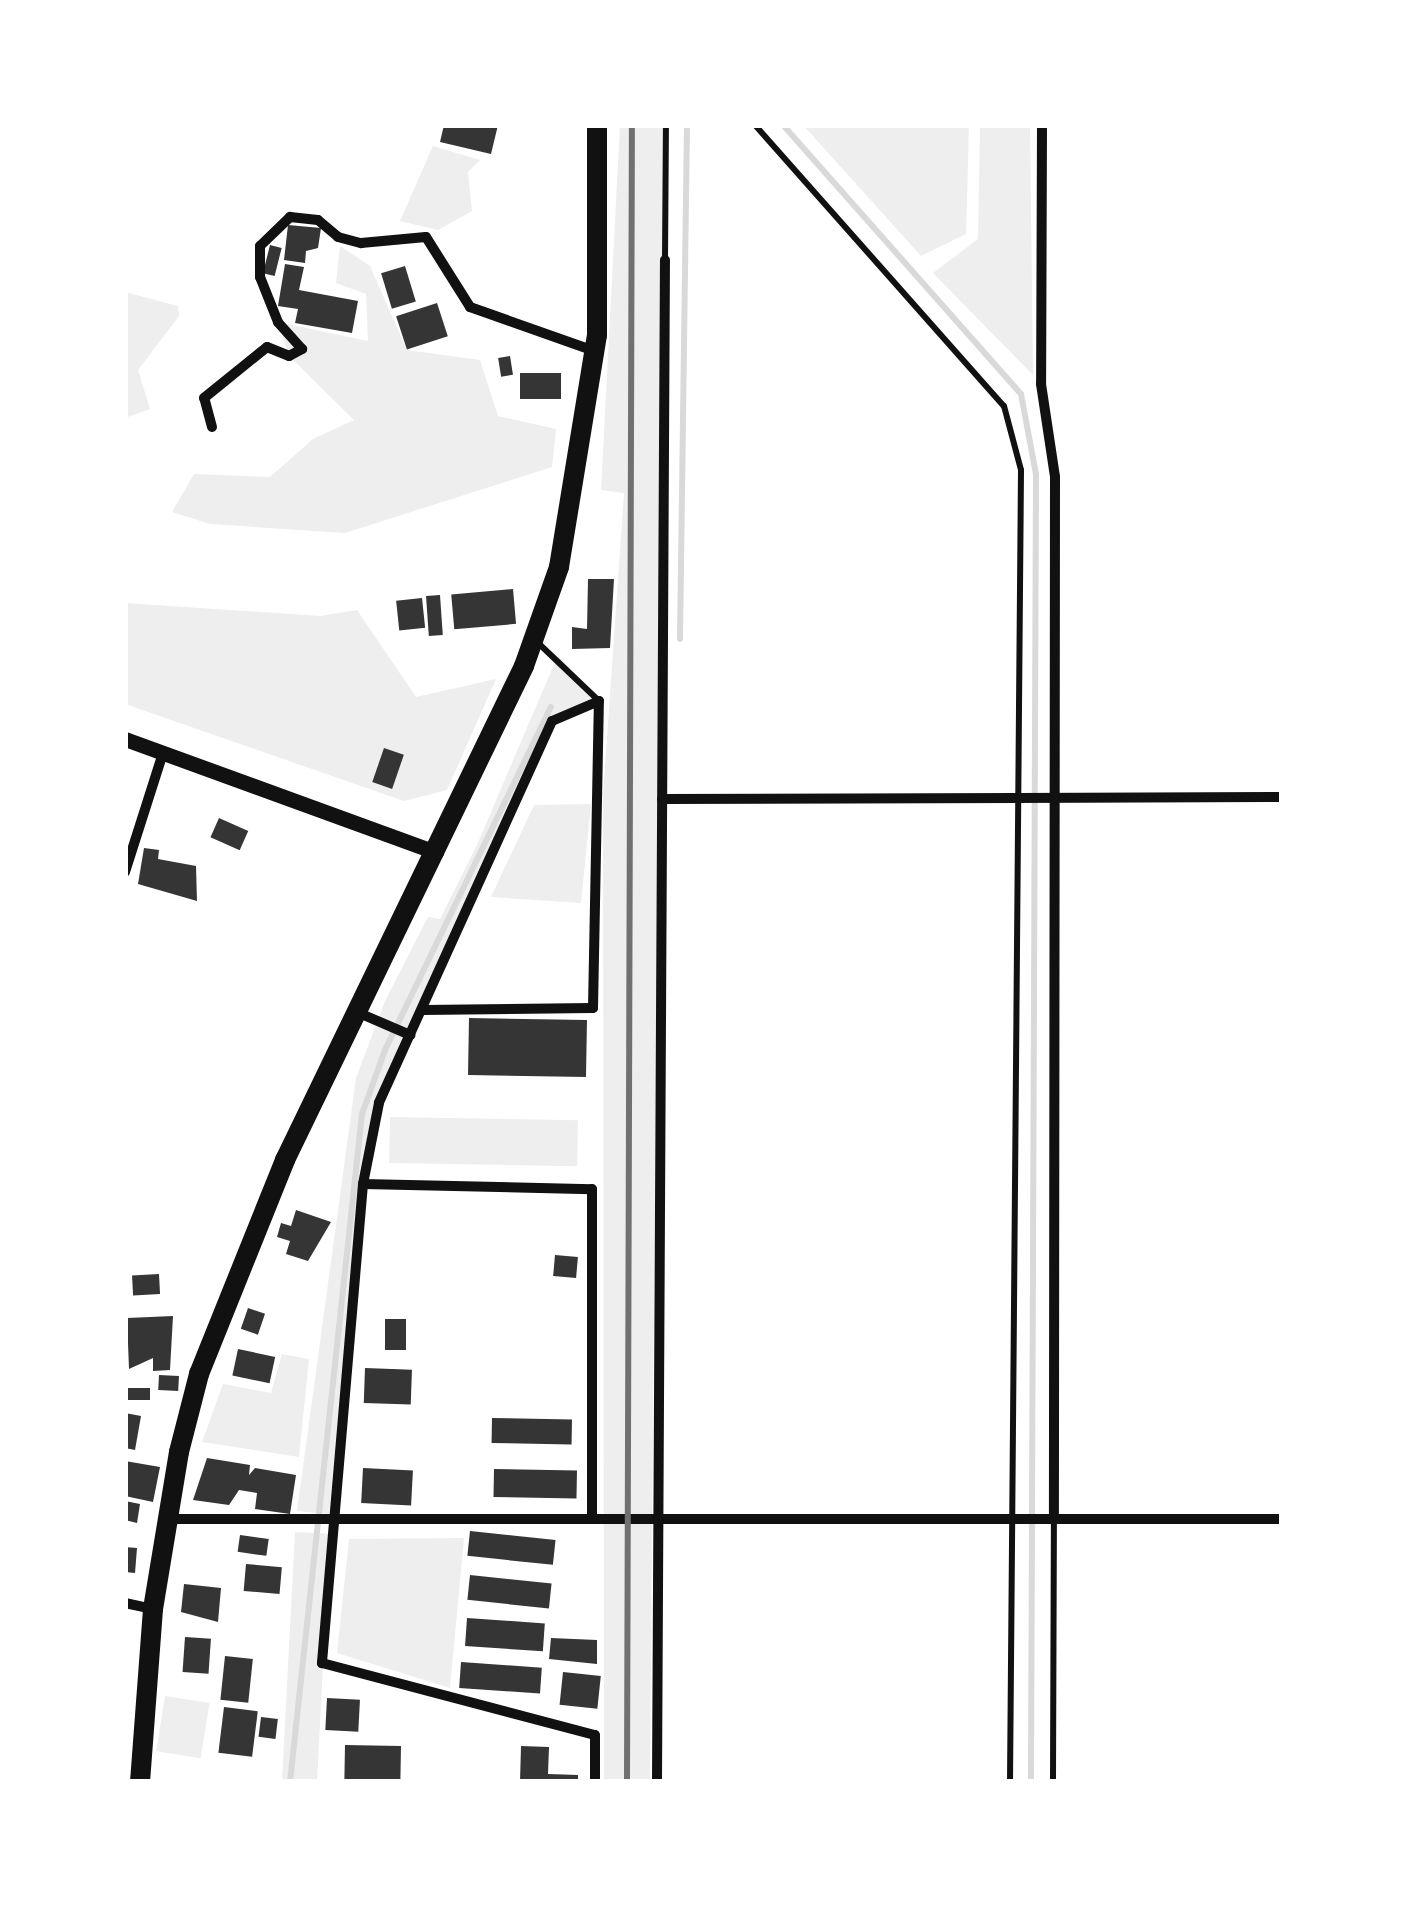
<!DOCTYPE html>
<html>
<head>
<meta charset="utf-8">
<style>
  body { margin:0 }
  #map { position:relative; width:1407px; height:1907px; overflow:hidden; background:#fff; font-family:"Fira Sans",sans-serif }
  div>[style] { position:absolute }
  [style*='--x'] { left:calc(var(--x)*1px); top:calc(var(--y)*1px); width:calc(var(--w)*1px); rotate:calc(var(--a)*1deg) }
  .green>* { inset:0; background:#eee; transform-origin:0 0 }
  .stream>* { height:6px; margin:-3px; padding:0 3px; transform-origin:3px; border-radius:3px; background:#d9d9d9 }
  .building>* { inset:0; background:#353535; transform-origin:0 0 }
  .service>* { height:6px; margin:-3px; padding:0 3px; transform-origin:3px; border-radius:3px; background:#111 }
  .minor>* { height:10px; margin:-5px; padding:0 5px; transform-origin:5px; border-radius:5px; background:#111 }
  .tertiary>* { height:15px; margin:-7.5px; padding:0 7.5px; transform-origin:7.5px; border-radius:7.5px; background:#111 }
  .primary>* { height:20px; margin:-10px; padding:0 10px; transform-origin:10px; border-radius:10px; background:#111 }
  .rail>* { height:6px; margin:-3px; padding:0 3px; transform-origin:3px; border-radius:3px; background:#707070 }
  span { translate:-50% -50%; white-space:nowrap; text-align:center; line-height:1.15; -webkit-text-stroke:10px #fff; paint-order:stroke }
  .frame { position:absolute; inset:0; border:128px solid #fff; pointer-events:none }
</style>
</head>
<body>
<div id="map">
  <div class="green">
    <i style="clip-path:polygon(620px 125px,664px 125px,650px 1782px,604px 1782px,603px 796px,624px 493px,601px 490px)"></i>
    <i style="clip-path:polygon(803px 125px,969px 125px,966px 234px,921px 256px)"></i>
    <i style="clip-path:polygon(980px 125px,1030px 125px,1033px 375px,933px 273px,978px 239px)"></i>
    <i style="clip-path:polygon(433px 146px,480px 160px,468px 172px,472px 211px,438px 230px,400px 221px)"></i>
    <i style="clip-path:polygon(340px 246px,370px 266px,407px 350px,480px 360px,498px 416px,556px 429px,552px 467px,345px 533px,210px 524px,172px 512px,194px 474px,270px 477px,313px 439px,354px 420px,289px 356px,278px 322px,368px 341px,366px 294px,336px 283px)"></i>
    <i style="clip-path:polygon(125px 292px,178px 306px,179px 316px,138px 370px,150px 409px,125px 418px)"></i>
    <i style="clip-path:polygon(125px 603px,320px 616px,357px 610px,416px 697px,496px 679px,447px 790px,404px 801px,125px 704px)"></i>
    <i style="clip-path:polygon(558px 655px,599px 703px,552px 721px,383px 1088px,349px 1304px,329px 1514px,297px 1511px,356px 1078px,385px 1001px,428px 917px,440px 919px,477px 845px)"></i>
    <i style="clip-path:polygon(591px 804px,581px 903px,491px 897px,534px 805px)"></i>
    <i style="left:390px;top:1117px;width:188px;height:46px;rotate:1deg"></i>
    <i style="clip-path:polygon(282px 1354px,309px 1359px,299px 1457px,202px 1442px,223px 1384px,271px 1393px)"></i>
    <i style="left:295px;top:1532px;width:35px;height:251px;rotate:3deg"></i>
    <i style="clip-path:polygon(464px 1538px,450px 1688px,337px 1653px,349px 1539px)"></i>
    <i style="left:165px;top:1696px;width:45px;height:56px;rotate:9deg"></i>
  </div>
  <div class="stream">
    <i style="--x:783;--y:125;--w:359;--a:48.5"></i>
    <i style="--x:1021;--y:394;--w:81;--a:79.4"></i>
    <i style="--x:1036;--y:474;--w:1308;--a:90.22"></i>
    <i style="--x:680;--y:639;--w:514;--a:-89.22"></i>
    <i style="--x:290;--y:1782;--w:672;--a:-83.85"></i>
    <i style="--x:362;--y:1114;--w:68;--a:-70.2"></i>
    <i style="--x:385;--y:1050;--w:381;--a:-64.2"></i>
  </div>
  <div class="building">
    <i style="clip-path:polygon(444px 125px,498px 125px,491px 154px,440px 142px)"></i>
    <i style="clip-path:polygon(288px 225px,321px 228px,318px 248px,306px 251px,305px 263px,284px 260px)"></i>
    <i style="left:270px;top:245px;width:12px;height:29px;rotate:14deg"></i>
    <i style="clip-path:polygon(285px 264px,304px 267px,299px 290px,358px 301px,352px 333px,295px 323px,298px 309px,278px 306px)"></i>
    <i style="left:405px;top:266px;width:37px;height:25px;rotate:73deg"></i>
    <i style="left:437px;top:303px;width:35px;height:43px;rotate:72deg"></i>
    <i style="left:510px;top:356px;width:19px;height:12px;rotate:81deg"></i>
    <i style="left:520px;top:373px;width:41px;height:26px"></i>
    <i style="clip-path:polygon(588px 579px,614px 579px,610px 648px,572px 649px,572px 627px,587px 629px)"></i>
    <i style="left:513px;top:589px;width:35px;height:62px;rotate:85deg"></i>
    <i style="left:440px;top:595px;width:40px;height:14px;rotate:86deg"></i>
    <i style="left:422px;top:598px;width:30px;height:26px;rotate:84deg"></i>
    <i style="left:384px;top:748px;width:21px;height:36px;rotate:19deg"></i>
    <i style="left:219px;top:818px;width:32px;height:21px;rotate:24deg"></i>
    <i style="clip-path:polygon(144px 848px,159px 850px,158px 859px,196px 866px,197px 901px,138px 884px)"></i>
    <i style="left:469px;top:1018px;width:118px;height:57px;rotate:1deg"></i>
    <i style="clip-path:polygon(296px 1210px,331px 1222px,308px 1261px,286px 1254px,290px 1241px,277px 1237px,281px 1223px,291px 1226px)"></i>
    <i style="left:555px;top:1255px;width:23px;height:21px;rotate:5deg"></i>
    <i style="left:159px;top:1274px;width:20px;height:27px;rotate:87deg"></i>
    <i style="left:248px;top:1308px;width:18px;height:22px;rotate:19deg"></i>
    <i style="clip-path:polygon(173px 1316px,170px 1370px,153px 1371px,153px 1358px,129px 1369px,127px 1318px)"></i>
    <i style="left:385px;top:1319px;width:21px;height:31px"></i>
    <i style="left:238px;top:1349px;width:38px;height:27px;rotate:12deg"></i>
    <i style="left:365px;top:1368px;width:47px;height:35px;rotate:2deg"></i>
    <i style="left:159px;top:1375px;width:20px;height:15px;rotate:3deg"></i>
    <i style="left:125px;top:1388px;width:25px;height:12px"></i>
    <i style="clip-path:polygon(125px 1413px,141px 1416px,135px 1450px,125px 1448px)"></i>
    <i style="left:492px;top:1418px;width:80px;height:25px;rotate:1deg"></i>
    <i style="clip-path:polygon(207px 1458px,250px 1465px,249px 1475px,255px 1468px,296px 1475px,290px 1514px,255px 1509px,257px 1493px,239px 1490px,229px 1505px,193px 1500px)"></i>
    <i style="clip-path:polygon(125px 1461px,160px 1467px,153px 1502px,125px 1496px)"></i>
    <i style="left:363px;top:1468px;width:50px;height:35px;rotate:3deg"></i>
    <i style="left:494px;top:1469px;width:83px;height:28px;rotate:1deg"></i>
    <i style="clip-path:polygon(125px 1501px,140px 1504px,137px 1523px,125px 1520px)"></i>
    <i style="left:470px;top:1531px;width:86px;height:25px;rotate:6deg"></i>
    <i style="left:240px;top:1535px;width:29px;height:17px;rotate:8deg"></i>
    <i style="clip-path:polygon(125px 1547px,137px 1548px,135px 1573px,125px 1572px)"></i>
    <i style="left:246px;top:1564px;width:36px;height:27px;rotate:5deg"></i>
    <i style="left:470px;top:1575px;width:82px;height:25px;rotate:6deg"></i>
    <i style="clip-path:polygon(184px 1584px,221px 1588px,218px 1622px,181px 1612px)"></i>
    <i style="left:467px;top:1618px;width:78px;height:28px;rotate:4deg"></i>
    <i style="left:185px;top:1637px;width:26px;height:35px;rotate:4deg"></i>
    <i style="clip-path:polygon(551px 1638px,597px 1640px,597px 1664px,549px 1659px)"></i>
    <i style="left:225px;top:1656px;width:28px;height:44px;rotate:6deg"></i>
    <i style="left:461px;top:1662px;width:81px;height:26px;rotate:4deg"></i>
    <i style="left:563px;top:1672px;width:38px;height:33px;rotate:6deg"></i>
    <i style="left:327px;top:1698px;width:33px;height:32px;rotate:3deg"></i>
    <i style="left:224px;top:1707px;width:34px;height:46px;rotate:7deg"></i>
    <i style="left:261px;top:1717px;width:17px;height:20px;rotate:7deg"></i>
    <i style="left:345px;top:1745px;width:56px;height:36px;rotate:1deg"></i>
    <i style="clip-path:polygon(521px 1746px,549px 1747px,548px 1774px,578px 1775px,578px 1782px,520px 1782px)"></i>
  </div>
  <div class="service">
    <i style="--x:755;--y:125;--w:375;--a:48.5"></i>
    <i style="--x:1004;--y:406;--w:66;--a:75.1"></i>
    <i style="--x:1021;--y:470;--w:1312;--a:90.48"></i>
    <i style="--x:665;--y:260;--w:135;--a:-89.6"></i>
    <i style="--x:535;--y:640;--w:87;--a:43.6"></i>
    <i style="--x:1053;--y:1782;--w:264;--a:-89.8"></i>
  </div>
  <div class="minor">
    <i style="--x:1042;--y:125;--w:259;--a:90.2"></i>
    <i style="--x:1041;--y:384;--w:94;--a:81.4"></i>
    <i style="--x:1055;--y:477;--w:1041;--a:90.06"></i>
    <i style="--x:212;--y:427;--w:30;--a:-105"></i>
    <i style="--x:204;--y:398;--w:81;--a:-39"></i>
    <i style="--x:267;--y:347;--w:24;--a:22"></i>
    <i style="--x:289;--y:356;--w:15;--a:-28"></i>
    <i style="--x:302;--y:349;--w:36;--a:-132"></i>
    <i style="--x:278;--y:322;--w:48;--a:-111.8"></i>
    <i style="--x:260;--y:277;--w:31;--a:-90"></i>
    <i style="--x:260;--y:246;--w:42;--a:-44"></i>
    <i style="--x:290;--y:217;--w:28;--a:6"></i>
    <i style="--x:318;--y:220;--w:26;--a:40"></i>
    <i style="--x:338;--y:237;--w:24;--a:15"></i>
    <i style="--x:361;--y:243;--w:65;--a:-5.3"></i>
    <i style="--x:426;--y:237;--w:83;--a:57.8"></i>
    <i style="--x:470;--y:307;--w:132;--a:19.5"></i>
    <i style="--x:662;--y:799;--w:620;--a:-0.18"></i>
    <i style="--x:125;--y:872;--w:125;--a:-72.3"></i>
    <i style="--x:422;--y:1010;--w:171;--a:-0.7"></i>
    <i style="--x:593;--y:1008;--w:307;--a:-88.9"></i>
    <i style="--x:599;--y:701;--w:51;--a:156.9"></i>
    <i style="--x:552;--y:721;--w:419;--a:114.4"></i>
    <i style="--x:379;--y:1103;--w:83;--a:101.2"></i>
    <i style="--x:363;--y:1184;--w:481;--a:94.9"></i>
    <i style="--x:322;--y:1663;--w:282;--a:14.8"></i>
    <i style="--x:595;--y:1735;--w:47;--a:90"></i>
    <i style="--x:359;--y:1013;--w:56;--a:23.3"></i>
    <i style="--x:363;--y:1184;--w:229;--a:1.3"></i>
    <i style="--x:592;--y:1189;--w:329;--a:90"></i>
    <i style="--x:167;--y:1519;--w:1115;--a:0"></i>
    <i style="--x:125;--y:1603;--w:29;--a:12"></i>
    <i style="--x:657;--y:1782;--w:1522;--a:-89.7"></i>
  </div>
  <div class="tertiary">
    <i style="--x:125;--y:739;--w:331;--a:20"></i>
  </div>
  <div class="primary">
    <i style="--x:140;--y:1782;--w:173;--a:-85.7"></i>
    <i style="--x:153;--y:1609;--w:159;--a:-80.6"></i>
    <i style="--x:179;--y:1452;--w:81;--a:-75.6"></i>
    <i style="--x:199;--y:1374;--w:231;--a:-68.1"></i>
    <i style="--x:285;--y:1160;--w:549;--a:-64.18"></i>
    <i style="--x:524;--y:666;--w:105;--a:-70.5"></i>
    <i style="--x:559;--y:567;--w:235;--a:-80.7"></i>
    <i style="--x:597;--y:335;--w:210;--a:-90"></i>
  </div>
  <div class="rail">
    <i style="--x:627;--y:1782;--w:1657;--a:-89.83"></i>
  </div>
  <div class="frame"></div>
</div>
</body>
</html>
